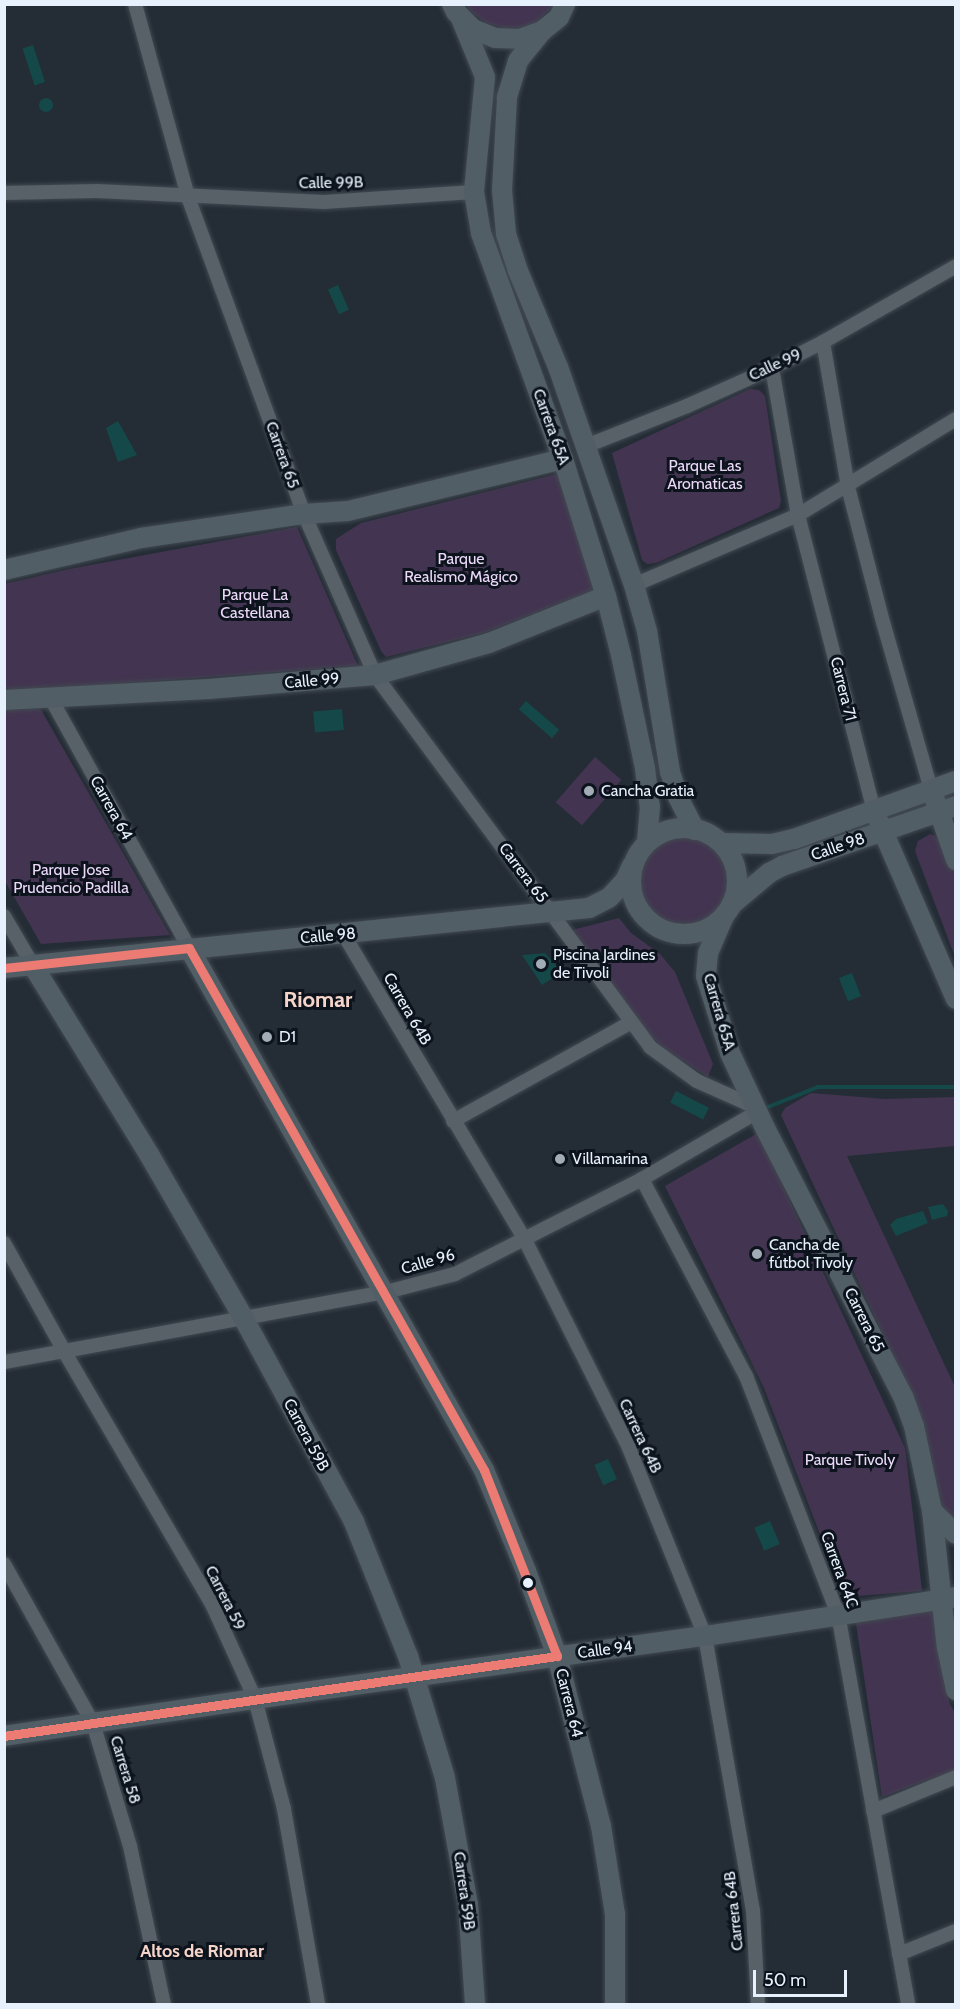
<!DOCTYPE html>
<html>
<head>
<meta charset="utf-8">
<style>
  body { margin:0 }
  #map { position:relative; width:960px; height:2009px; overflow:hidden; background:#242c35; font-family:Cabin,sans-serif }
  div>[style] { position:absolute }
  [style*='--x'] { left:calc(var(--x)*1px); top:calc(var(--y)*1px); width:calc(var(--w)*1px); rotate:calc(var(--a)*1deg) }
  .green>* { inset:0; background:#433551; transform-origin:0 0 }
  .round { border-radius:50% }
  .water>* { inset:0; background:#154949; transform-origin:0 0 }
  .stream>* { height:4px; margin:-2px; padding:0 2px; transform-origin:2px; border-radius:2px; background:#154949 }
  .roads { filter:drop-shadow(0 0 2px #414951) drop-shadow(0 0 2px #414951) }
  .street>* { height:14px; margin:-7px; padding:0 7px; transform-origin:7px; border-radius:7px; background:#586068 }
  .secondary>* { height:20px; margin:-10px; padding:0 10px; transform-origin:10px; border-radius:10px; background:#525e66 }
  .secondary>.ring { margin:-10px; padding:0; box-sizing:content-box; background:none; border:20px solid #525e66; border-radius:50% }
  .bus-1>* { height:9px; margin:-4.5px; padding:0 4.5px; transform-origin:4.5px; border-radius:4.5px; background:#eb7b73 }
  .dots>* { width:16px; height:16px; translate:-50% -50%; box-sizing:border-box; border:3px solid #0c131c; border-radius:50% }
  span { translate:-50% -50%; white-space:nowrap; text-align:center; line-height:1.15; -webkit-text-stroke:6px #0c131c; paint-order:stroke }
  .street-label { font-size:16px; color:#e6f1fd }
  .park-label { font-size:16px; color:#ecd9fa }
  .poi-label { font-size:16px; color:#e6f1fd }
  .left { translate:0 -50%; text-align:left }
  .neighbourhood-label { font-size:18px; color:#f5d4c9; font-weight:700 }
  .district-label { font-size:22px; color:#f5d4c9; font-weight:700 }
  .frame { position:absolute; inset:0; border:6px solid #e6f1fd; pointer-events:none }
  .scale { position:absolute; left:753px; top:1970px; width:94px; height:27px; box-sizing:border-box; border:3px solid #e6f1fd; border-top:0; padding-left:8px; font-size:18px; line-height:21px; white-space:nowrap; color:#e6f1fd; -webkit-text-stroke:4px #0c131c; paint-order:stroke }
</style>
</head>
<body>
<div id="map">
  <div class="green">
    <i style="clip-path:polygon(466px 5px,555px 5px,536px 22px,520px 28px,503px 28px,486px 23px,471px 12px)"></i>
    <i style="clip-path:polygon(750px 389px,759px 390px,765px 396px,781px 501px,779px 508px,656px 563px,647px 564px,642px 560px,612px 453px)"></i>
    <i style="clip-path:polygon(557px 474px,596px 589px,484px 633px,386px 657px,381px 651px,336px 550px,336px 539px,361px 523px)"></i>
    <i style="clip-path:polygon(297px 527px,358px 666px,5px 692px,4px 584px,69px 569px)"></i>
    <i style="clip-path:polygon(40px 708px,170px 935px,41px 944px,5px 881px,4px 710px)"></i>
    <i style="left:595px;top:757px;width:35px;height:60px;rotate:41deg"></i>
    <i style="clip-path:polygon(930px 834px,943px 839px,955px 877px,955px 957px,915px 851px,918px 841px)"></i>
    <i class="round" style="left:639px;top:836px;width:90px;height:90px"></i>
    <i style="clip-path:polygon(619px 918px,631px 933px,660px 954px,675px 972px,713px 1064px,708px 1077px,665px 1049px,647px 1033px,572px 930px)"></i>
    <i style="clip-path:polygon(811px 1093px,885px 1099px,955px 1097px,955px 1146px,847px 1156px,955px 1387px,955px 1524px,940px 1506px,915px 1403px,781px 1115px,785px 1108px)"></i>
    <i style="clip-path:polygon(758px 1133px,905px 1448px,922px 1591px,844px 1597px,764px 1388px,665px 1186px)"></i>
    <i style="clip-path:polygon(934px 1608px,949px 1702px,955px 1713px,955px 1770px,882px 1797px,855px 1617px)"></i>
  </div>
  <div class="water">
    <i style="left:33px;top:45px;width:39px;height:11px;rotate:72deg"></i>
    <i class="round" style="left:39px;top:98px;width:14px;height:14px"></i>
    <i style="left:338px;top:285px;width:27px;height:11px;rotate:66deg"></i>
    <i style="clip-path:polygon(118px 421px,137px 455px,118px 462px,106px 428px)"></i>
    <i style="left:526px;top:701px;width:44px;height:11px;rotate:41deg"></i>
    <i style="left:342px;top:709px;width:21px;height:29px;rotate:85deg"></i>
    <i style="clip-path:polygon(545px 953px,562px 972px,542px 985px,522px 955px)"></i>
    <i style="left:852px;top:973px;width:25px;height:14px;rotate:69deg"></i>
    <i style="left:676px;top:1091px;width:37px;height:13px;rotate:27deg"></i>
    <i style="clip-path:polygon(943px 1204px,948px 1211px,947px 1216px,932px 1220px,928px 1207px)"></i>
    <i style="clip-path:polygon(923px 1211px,928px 1223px,896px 1236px,890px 1225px,896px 1219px)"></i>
    <i style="left:608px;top:1459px;width:22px;height:15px;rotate:66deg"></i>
    <i style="left:770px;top:1521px;width:25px;height:17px;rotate:67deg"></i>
  </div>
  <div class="stream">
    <i style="--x:763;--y:1109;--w:59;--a:-21.8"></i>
    <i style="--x:818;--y:1087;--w:138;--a:0"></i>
  </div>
  <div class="roads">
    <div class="street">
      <i style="--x:135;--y:4;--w:200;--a:74.6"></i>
      <i style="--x:188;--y:197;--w:338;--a:69.9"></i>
      <i style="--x:304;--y:514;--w:176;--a:66.2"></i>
      <i style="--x:375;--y:675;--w:463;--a:53.5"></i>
      <i style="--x:650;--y:1047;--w:58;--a:35.9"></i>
      <i style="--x:697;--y:1081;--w:64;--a:24.1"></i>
      <i style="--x:4;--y:193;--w:93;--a:-1.2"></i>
      <i style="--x:97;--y:191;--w:227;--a:2.8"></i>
      <i style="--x:324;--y:202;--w:150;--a:-3.8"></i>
      <i style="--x:823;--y:342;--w:147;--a:80.2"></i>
      <i style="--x:848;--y:487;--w:139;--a:75.5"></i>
      <i style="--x:883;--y:622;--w:174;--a:74"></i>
      <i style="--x:772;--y:368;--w:149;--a:80"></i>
      <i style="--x:798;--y:515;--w:305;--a:75.6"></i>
      <i style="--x:586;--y:446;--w:109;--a:-21.6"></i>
      <i style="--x:687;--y:406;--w:93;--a:-24.1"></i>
      <i style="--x:772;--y:368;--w:57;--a:-27"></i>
      <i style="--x:823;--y:342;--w:153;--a:-29.7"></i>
      <i style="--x:634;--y:585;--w:178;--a:-23.1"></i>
      <i style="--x:798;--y:515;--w:185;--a:-31.3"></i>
      <i style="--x:50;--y:697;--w:287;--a:61"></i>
      <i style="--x:4;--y:916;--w:56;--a:59.7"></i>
      <i style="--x:344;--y:935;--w:355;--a:59.3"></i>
      <i style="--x:525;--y:1240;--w:233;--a:63.4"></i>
      <i style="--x:629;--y:1448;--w:203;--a:68"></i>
      <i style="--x:705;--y:1636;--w:278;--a:80.1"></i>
      <i style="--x:753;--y:1910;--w:94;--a:87"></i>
      <i style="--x:453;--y:1121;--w:202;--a:-29"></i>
      <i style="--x:642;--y:1179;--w:223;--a:62.2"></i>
      <i style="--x:746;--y:1376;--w:255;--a:68.9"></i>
      <i style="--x:838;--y:1614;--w:396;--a:79.8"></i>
      <i style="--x:4;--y:1243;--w:124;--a:60.9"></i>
      <i style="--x:64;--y:1351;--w:293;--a:59.7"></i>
      <i style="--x:212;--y:1604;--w:104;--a:65.6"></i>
      <i style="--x:255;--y:1699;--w:114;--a:75.2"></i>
      <i style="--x:284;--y:1809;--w:198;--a:80.1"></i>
      <i style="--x:4;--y:1362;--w:388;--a:-10.4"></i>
      <i style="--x:386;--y:1292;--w:71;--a:-14.6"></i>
      <i style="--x:455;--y:1274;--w:210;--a:-26.9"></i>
      <i style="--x:642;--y:1179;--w:133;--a:-30.2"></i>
      <i style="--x:4;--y:1564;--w:182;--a:60.8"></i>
      <i style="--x:93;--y:1723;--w:128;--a:73.3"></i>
      <i style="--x:130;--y:1846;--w:162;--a:77.9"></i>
      <i style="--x:873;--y:1811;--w:90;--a:-22.3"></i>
      <i style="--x:899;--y:1954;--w:61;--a:-22"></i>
    </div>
    <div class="secondary">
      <i style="--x:452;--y:4;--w:9;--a:63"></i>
      <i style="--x:456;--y:12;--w:24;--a:45"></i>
      <i style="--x:473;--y:29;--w:24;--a:22"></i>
      <i style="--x:495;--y:38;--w:25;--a:2"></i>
      <i style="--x:520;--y:39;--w:23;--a:-20"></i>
      <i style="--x:542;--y:31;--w:22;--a:-39"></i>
      <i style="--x:559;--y:17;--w:14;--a:-65"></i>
      <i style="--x:460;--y:16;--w:66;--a:67.7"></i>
      <i style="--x:485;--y:77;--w:116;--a:95.5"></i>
      <i style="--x:474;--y:192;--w:42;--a:80.3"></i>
      <i style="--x:481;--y:233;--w:240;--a:70.1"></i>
      <i style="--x:563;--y:459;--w:144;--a:72.6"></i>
      <i style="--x:606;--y:596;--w:61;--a:75.7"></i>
      <i style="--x:621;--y:655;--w:116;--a:78"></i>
      <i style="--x:645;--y:768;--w:39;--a:83"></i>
      <i style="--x:650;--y:807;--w:35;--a:95"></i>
      <i style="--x:542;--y:31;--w:38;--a:129"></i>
      <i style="--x:518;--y:61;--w:39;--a:107"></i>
      <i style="--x:507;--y:98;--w:92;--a:93.1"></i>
      <i style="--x:502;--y:190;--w:44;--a:84.8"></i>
      <i style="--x:506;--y:234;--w:39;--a:72"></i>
      <i style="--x:518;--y:271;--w:104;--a:67.4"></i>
      <i style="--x:558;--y:367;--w:231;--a:70.8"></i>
      <i style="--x:634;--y:585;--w:48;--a:74.2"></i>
      <i style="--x:647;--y:631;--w:143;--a:80.7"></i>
      <i style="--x:670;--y:772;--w:26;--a:72"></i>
      <i style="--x:678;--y:797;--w:37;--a:63"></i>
      <i style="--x:4;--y:570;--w:141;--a:-13.1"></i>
      <i style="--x:141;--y:538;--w:165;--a:-8.4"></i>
      <i style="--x:304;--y:514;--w:44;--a:-3.9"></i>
      <i style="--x:348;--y:511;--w:221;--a:-13.6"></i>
      <i style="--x:4;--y:700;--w:205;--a:-3.1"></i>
      <i style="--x:209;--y:689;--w:167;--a:-4.8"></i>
      <i style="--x:375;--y:675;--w:118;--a:-15.7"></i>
      <i style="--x:489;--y:643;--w:126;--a:-21.9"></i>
      <i style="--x:935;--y:800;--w:64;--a:70.7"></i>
      <i style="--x:879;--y:822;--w:193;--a:66.5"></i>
      <i class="ring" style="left:631px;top:828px;width:86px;height:86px"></i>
      <i style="--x:722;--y:843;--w:50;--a:1.1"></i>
      <i style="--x:772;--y:844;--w:23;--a:-13"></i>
      <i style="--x:794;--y:839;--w:172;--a:-19.7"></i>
      <i style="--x:731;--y:905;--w:50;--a:-40.1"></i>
      <i style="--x:769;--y:873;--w:15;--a:-28"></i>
      <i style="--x:782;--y:866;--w:184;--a:-19"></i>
      <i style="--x:724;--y:916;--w:40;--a:113.4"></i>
      <i style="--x:708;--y:953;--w:23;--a:95"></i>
      <i style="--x:706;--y:976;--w:81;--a:72.7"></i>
      <i style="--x:730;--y:1053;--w:83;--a:65"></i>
      <i style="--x:765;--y:1128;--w:301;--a:62.8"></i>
      <i style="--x:903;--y:1396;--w:32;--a:70"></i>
      <i style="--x:914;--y:1426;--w:87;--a:78"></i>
      <i style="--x:932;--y:1511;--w:138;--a:83.8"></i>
      <i style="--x:947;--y:1648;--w:43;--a:77.9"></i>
      <i style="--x:189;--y:948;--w:600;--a:60.53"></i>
      <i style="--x:484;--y:1470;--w:109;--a:67.4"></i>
      <i style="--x:526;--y:1571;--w:90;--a:70"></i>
      <i style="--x:557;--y:1656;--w:176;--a:75.5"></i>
      <i style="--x:601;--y:1826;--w:89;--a:81"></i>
      <i style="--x:615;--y:1914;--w:90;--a:90"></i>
      <i style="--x:32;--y:964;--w:225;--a:58.4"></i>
      <i style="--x:150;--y:1156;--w:188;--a:60"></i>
      <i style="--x:244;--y:1319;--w:231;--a:61.5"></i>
      <i style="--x:354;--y:1522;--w:144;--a:68.1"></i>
      <i style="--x:408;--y:1656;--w:127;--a:73.1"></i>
      <i style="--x:445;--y:1778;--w:128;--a:79.7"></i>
      <i style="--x:468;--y:1904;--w:100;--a:86"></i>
      <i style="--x:4;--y:968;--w:588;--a:-5.86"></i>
      <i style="--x:589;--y:908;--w:22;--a:-27"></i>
      <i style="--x:609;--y:898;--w:23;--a:-47"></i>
      <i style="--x:625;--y:881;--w:17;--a:-66"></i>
      <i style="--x:932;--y:1511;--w:33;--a:44"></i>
      <i style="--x:4;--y:1736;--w:254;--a:-8.4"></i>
      <i style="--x:255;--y:1699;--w:454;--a:-8"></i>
      <i style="--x:705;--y:1636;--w:254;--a:-8.8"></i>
    </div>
  </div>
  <div class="bus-1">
    <i style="--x:4;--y:968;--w:186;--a:-6.2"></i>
    <i style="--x:189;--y:948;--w:600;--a:60.53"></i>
    <i style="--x:484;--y:1470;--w:200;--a:68.6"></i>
    <i style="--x:557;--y:1656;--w:559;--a:171.77"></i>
  </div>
  <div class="dots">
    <i style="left:589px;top:791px;background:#a2acb7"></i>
    <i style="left:541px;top:964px;background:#a2acb7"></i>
    <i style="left:267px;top:1037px;background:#a2acb7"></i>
    <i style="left:560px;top:1159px;background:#a2acb7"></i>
    <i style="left:757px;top:1254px;background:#a2acb7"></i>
    <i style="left:528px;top:1583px;background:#e6f1fd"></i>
  </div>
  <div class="street-label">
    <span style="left:331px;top:183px;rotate:-1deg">Calle 99B</span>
    <span style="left:775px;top:365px;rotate:-25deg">Calle 99</span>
    <span style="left:551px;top:427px;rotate:70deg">Carrera 65A</span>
    <span style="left:282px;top:455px;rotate:70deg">Carrera 65</span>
    <span style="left:312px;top:681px;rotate:-5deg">Calle 99</span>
    <span style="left:843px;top:689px;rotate:76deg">Carrera 71</span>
    <span style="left:111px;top:808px;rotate:61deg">Carrera 64</span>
    <span style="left:838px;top:847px;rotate:-19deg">Calle 98</span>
    <span style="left:523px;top:873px;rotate:53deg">Carrera 65</span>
    <span style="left:328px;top:936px;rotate:-5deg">Calle 98</span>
    <span style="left:407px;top:1009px;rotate:60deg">Carrera 64B</span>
    <span style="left:719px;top:1012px;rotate:74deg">Carrera 65A</span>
    <span style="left:428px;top:1262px;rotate:-16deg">Calle 96</span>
    <span style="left:864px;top:1320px;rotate:63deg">Carrera 65</span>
    <span style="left:306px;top:1435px;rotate:62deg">Carrera 59B</span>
    <span style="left:640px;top:1436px;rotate:65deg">Carrera 64B</span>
    <span style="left:839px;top:1570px;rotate:70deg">Carrera 64C</span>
    <span style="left:225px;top:1598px;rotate:63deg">Carrera 59</span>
    <span style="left:605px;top:1650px;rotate:-7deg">Calle 94</span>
    <span style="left:569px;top:1703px;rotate:76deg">Carrera 64</span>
    <span style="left:125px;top:1770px;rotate:73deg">Carrera 58</span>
    <span style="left:464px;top:1891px;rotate:82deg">Carrera 59B</span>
    <span style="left:734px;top:1911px;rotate:-96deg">Carrera 64B</span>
  </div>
  <div class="park-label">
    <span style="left:705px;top:475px">Parque Las<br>Aromaticas</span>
    <span style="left:461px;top:568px">Parque<br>Realismo Mágico</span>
    <span style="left:255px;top:604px">Parque La<br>Castellana</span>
    <span style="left:71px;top:879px">Parque Jose<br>Prudencio Padilla</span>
    <span style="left:850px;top:1460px">Parque Tivoly</span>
  </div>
  <div class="poi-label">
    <span class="left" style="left:601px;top:791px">Cancha Gratia</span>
    <span class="left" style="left:553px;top:964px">Piscina Jardines<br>de Tivoli</span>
    <span class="left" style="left:279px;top:1037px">D1</span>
    <span class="left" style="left:572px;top:1159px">Villamarina</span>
    <span class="left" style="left:769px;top:1254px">Cancha de<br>fútbol Tivoly</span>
  </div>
  <div class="neighbourhood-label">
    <span style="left:202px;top:1951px">Altos de Riomar</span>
  </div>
  <div class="district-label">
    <span style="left:318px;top:1000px">Riomar</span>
  </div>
  <div class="frame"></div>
  <div class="scale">50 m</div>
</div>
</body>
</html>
